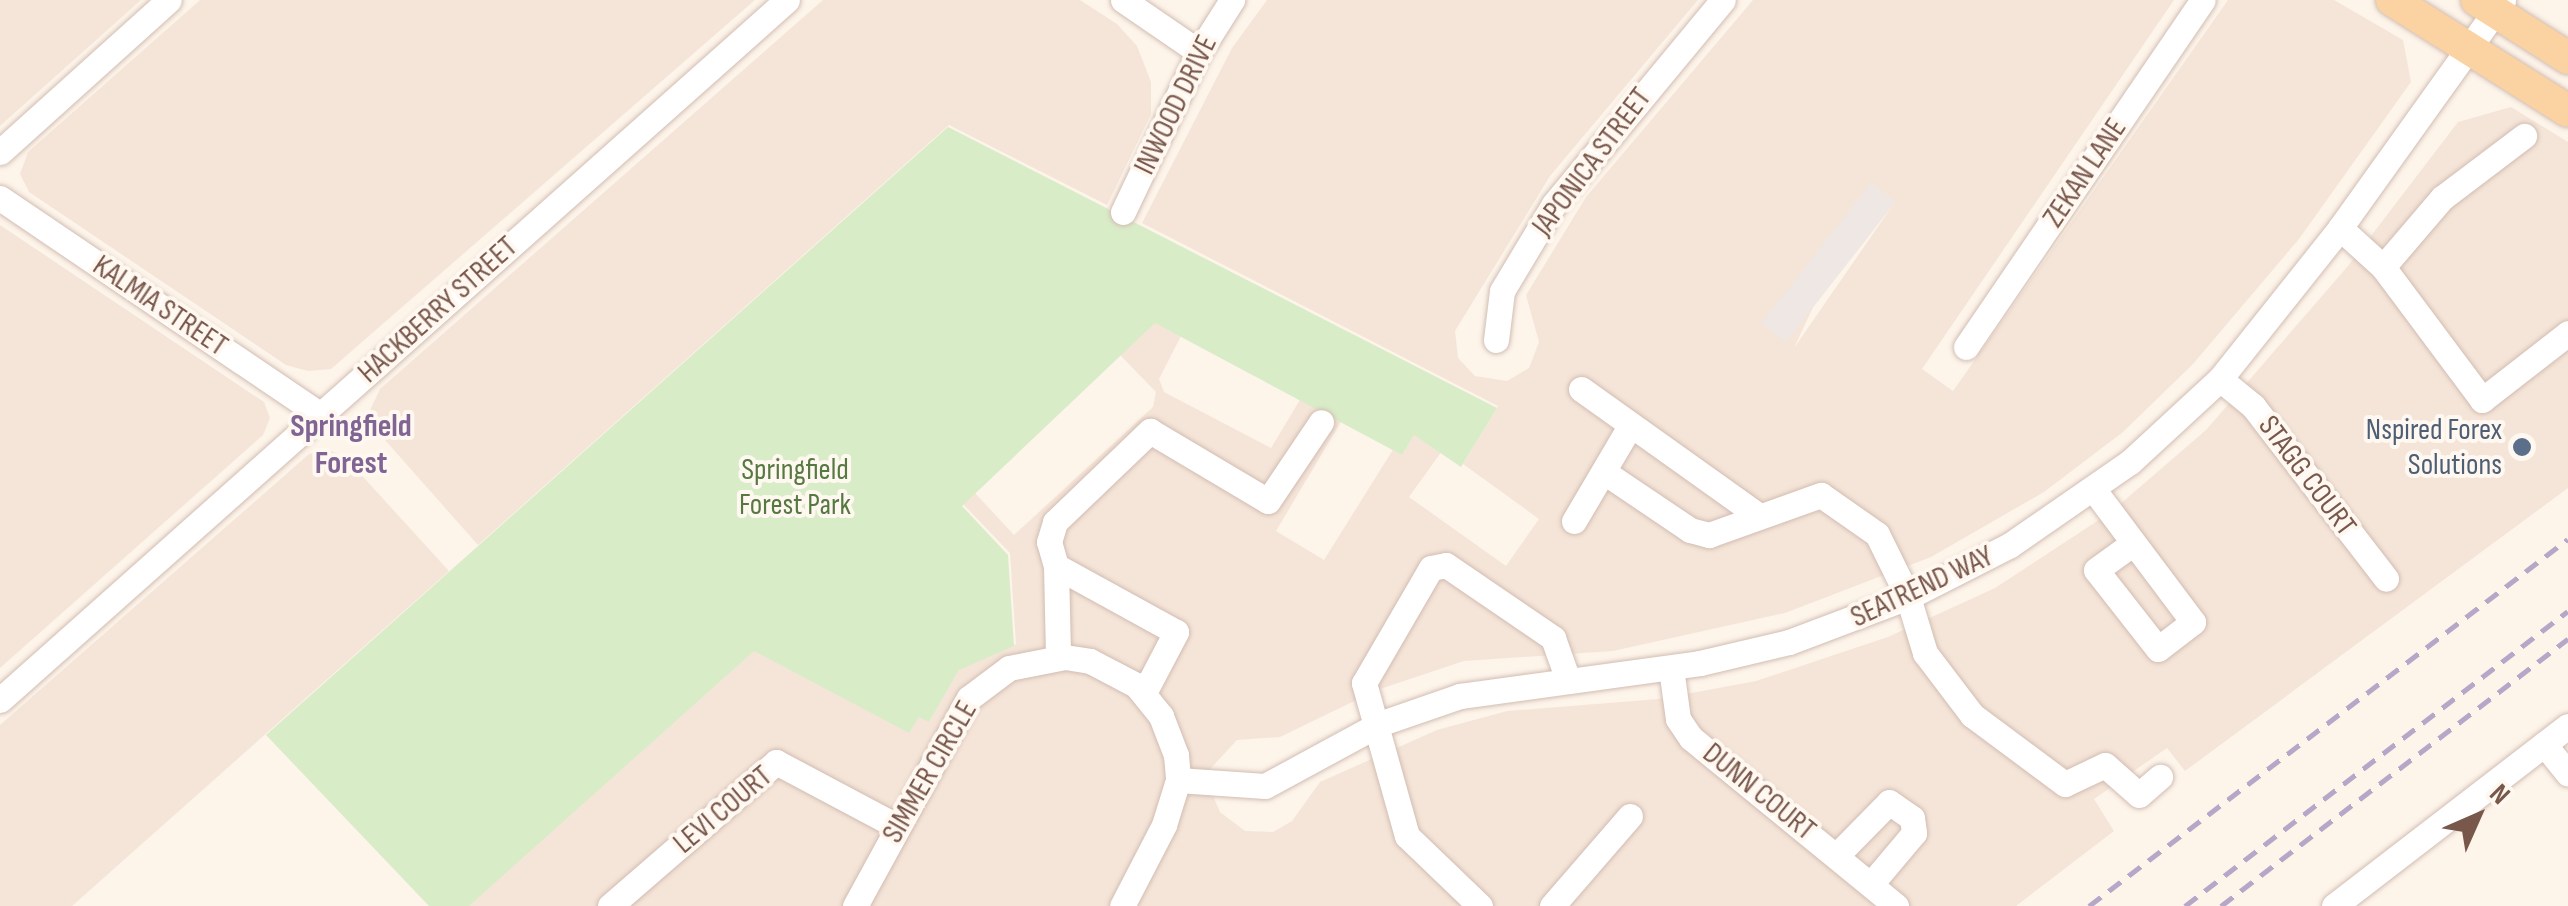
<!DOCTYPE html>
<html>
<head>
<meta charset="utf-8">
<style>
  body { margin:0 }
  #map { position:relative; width:2568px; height:906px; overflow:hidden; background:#fdf4ea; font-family:"Sofia Sans Condensed",sans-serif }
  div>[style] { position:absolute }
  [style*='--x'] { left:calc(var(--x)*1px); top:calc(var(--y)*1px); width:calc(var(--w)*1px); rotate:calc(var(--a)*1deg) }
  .residential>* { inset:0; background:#f5e5d8 }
  .industrial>* { inset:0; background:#eee7e3; transform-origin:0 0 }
  .green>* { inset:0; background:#d9ecc8 }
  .roads { filter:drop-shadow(0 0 2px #d2bdb2) drop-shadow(0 0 2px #d2bdb2) }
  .minor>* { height:25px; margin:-12.5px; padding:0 12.5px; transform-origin:12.5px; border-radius:12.5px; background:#fff }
  .major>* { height:32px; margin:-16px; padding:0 16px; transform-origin:16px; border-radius:16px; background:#fbd3a3 }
  .rail>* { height:5px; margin-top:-2.5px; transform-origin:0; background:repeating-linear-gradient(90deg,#b6a7c8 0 15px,transparent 0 25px) }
  .dots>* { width:28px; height:28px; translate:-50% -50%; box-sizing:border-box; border:5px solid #fff8f1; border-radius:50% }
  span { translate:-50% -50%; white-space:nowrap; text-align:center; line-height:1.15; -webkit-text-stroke:8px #fff8f1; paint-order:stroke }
  .street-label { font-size:30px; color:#79584c }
  .service-label { font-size:30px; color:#4e5e75 }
  .right { translate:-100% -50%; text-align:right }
  .park-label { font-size:30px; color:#567941 }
  .neighbourhood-label { font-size:32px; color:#806594; font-weight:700 }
  .north { position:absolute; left:2428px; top:766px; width:100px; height:100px; -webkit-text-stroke:8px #fff8f1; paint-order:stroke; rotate:45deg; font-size:28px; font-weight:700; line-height:40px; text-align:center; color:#79584c }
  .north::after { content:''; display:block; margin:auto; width:35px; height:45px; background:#79584c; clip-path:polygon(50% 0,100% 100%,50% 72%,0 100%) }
</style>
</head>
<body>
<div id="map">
  <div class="residential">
    <i style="clip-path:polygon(0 0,141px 0,0 126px)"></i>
    <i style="clip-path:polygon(200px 0,755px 0,331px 369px,308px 371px,286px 365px,29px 192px,20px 174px,28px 152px)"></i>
    <i style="clip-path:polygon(823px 0,1080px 0,1117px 24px,1137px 46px,1151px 82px,1151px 114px,1107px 205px,949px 125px,478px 545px,377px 431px,370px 410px,380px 389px)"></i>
    <i style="clip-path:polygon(evenodd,1267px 0,1698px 0,1550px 176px,1455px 331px,1458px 358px,1475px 376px,1507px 381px,1529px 368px,1539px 342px,1526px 295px,1586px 197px,1753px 0,2174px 0,1922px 369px,1953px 391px,2228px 0,2334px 0,2403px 40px,2411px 82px,2299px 239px,2193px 364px,2123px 432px,2044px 492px,1931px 557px,1785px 613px,1613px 651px,1464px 661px,1377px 690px,1280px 737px,1237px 740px,1211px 768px,1210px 789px,1220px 812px,1245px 831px,1273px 832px,1292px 821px,1320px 782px,1437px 730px,1507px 711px,1659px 699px,1756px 681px,1888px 637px,1995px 588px,2111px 512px,2206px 430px,2348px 266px,2458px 122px,2511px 107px,2568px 142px,2568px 488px,2185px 771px,2167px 748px,2094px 799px,2114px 831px,2016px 906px,467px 906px,755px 649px,910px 730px,920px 715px,930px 720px,960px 668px,1016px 644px,1010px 553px,963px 504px,975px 493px,1014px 535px,1153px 407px,1156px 392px,1120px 355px,1156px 320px,1182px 334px,1159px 379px,1164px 392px,1271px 448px,1301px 398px,1342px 420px,1276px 531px,1324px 560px,1394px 448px,1403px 453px,1415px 433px,1442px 451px,1409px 497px,1506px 566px,1539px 519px,1463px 464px,1498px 406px,1142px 223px,1232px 48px,1267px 0,1871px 183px,1895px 202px,1794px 348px,1871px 183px)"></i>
    <i style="clip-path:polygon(0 225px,264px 402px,270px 418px,263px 435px,0 668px)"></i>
    <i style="clip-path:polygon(328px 450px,344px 456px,449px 571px,72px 906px,0 906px,0 725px,309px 454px)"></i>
  </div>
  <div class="industrial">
    <i style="left:1871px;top:183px;width:31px;height:178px;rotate:38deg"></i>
  </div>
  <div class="green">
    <i style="clip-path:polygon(948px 127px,1497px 408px,1461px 467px,1414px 435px,1402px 455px,1155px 323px,962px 506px,1008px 555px,1014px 646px,959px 670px,929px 722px,919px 717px,909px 733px,754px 651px,469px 906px,429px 906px,266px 735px)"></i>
  </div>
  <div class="roads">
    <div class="minor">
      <i style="--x:1123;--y:0;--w:92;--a:34.4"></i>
      <i style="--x:0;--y:152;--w:227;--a:-42"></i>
      <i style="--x:0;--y:198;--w:387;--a:34.1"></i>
      <i style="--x:1123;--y:212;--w:177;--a:-64.6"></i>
      <i style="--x:1199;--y:52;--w:62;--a:-57.6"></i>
      <i style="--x:2340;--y:228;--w:58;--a:42.2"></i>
      <i style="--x:2383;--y:267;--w:166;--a:53.3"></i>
      <i style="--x:2482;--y:400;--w:109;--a:-37.9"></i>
      <i style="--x:2383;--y:267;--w:91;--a:-49.5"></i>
      <i style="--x:2442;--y:198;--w:103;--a:-37.1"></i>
      <i style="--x:1496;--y:340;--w:49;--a:-83"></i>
      <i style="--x:1502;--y:291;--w:101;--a:-59.1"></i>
      <i style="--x:1554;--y:204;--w:265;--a:-50.4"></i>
      <i style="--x:1966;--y:347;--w:420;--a:-55.7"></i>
      <i style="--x:2220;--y:379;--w:43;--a:39.3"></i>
      <i style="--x:2253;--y:406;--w:218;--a:52.4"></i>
      <i style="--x:1581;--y:389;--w:214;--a:35.5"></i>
      <i style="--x:1604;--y:472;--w:104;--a:34"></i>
      <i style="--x:1690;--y:530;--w:20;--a:15"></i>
      <i style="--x:1709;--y:535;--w:119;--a:-19.7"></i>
      <i style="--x:1821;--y:495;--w:68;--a:34.9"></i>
      <i style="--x:1877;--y:534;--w:70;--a:63.8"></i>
      <i style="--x:1908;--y:597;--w:59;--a:73.1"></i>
      <i style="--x:1925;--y:653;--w:78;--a:52.8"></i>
      <i style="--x:1972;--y:715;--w:116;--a:36.6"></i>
      <i style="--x:2065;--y:784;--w:44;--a:-25.4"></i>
      <i style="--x:2105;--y:765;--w:45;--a:41.4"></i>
      <i style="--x:2139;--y:795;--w:28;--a:-41"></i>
      <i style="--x:2094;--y:490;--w:165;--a:53.1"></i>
      <i style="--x:2193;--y:622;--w:44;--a:142.4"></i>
      <i style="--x:2158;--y:649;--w:100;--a:-128.1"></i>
      <i style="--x:2096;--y:570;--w:44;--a:-35.8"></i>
      <i style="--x:1574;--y:521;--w:110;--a:-59.5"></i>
      <i style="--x:1056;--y:566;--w:91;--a:88.7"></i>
      <i style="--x:1671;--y:668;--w:51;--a:82.2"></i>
      <i style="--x:1678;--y:719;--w:23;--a:56"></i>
      <i style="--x:1691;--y:738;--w:265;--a:39.3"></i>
      <i style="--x:1144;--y:693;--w:69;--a:-62.3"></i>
      <i style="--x:1176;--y:632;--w:137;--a:-151.2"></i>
      <i style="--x:1056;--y:566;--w:25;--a:-106"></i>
      <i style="--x:1049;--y:542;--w:21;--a:-73"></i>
      <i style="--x:1055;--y:522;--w:132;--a:-43.8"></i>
      <i style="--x:1150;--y:431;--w:137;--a:30.7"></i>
      <i style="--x:1268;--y:501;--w:95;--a:-56.1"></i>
      <i style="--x:0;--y:700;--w:1053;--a:-41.65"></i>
      <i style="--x:2544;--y:744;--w:38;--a:51"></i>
      <i style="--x:1178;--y:780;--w:87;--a:3.9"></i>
      <i style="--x:1265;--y:786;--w:130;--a:-28.5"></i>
      <i style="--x:1379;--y:724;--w:86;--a:-19.1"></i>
      <i style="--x:1460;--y:696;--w:242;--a:-7.8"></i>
      <i style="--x:1700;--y:663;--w:91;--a:-13.3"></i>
      <i style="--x:1789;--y:642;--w:127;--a:-20.7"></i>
      <i style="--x:1908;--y:597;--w:114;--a:-27"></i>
      <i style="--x:2010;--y:545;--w:146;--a:-34.7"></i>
      <i style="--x:2130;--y:462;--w:122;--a:-42.7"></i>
      <i style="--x:2220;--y:379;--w:193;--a:-51.5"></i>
      <i style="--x:2340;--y:228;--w:280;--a:-54.4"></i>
      <i style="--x:1837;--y:855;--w:74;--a:-45.5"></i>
      <i style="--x:1889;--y:802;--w:28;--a:35"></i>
      <i style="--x:1912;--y:818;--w:15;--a:82"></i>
      <i style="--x:1914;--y:833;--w:67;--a:130.1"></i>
      <i style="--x:610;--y:906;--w:220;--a:-40.9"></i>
      <i style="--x:776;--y:762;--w:138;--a:28"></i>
      <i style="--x:855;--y:906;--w:237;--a:-61.3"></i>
      <i style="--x:969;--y:698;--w:50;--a:-36.9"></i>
      <i style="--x:1009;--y:668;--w:57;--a:-11.1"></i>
      <i style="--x:1065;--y:657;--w:25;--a:9"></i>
      <i style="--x:1090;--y:661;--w:52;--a:27.6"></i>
      <i style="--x:1136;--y:685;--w:40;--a:51"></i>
      <i style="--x:1161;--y:716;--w:42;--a:69"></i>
      <i style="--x:1176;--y:755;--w:25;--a:85"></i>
      <i style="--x:1178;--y:780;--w:47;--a:107.3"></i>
      <i style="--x:1164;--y:825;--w:91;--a:117.4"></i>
      <i style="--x:1480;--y:906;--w:101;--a:-136.2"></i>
      <i style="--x:1407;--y:836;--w:159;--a:-105.7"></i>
      <i style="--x:1364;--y:683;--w:133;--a:-59.8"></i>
      <i style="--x:1431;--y:568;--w:15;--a:-11"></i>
      <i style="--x:1446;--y:565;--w:130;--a:34.3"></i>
      <i style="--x:1553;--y:638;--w:45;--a:70.3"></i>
      <i style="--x:1552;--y:906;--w:119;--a:-49.1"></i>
      <i style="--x:2334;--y:906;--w:295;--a:-37.6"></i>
    </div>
    <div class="major">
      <i style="--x:2392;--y:0;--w:208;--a:32.2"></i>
      <i style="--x:2477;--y:0;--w:108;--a:32.5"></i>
    </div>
  </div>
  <div class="rail">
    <i style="--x:2089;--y:906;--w:603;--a:-37.46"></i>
    <i style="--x:2185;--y:906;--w:483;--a:-37.6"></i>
    <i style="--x:2221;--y:906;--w:438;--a:-37.6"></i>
  </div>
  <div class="dots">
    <i style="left:2522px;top:447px;background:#5c6f8a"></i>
  </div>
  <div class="street-label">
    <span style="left:1176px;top:105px;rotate:-64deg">INWOOD DRIVE</span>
    <span style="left:1592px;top:162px;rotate:-53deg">JAPONICA STREET</span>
    <span style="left:2085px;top:173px;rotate:-56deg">ZEKAN LANE</span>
    <span style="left:160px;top:306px;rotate:34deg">KALMIA STREET</span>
    <span style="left:438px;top:310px;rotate:-42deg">HACKBERRY STREET</span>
    <span style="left:2307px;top:476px;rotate:53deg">STAGG COURT</span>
    <span style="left:1922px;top:587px;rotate:-25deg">SEATREND WAY</span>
    <span style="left:930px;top:772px;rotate:-60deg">SIMMER CIRCLE</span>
    <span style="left:1759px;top:792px;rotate:39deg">DUNN COURT</span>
    <span style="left:723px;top:810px;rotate:-40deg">LEVI COURT</span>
  </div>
  <div class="service-label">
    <span class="right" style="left:2502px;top:447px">Nspired Forex<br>Solutions</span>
  </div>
  <div class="park-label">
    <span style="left:795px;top:487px">Springfield<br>Forest Park</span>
  </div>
  <div class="neighbourhood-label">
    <span style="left:351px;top:446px">Springfield<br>Forest</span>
  </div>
  <div class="north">N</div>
</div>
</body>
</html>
